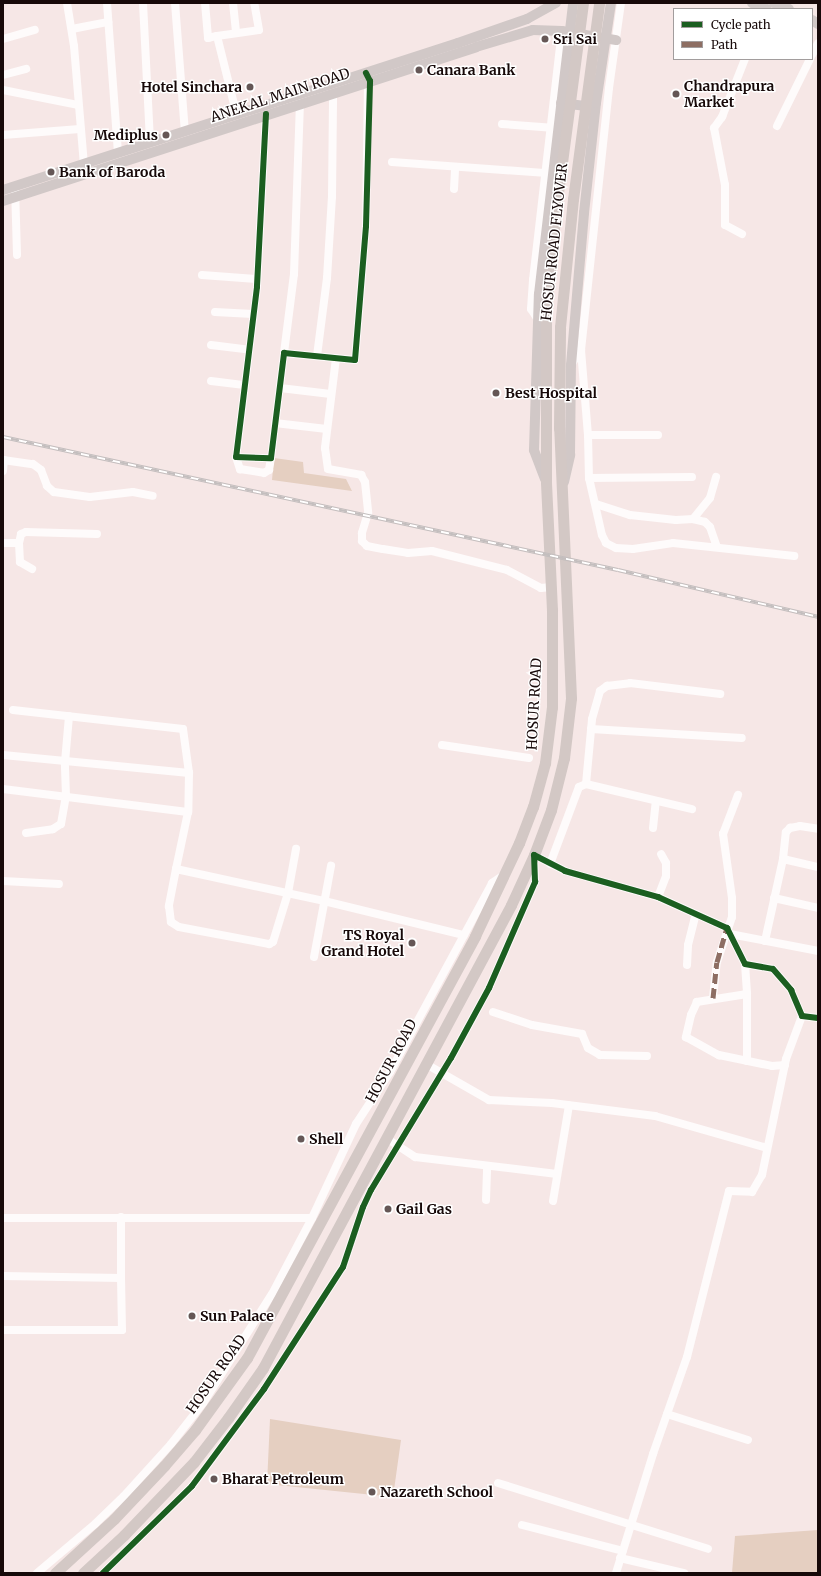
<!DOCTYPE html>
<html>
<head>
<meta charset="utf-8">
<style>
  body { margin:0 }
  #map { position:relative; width:821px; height:1576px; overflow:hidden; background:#f6e7e6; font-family:Merriweather,serif }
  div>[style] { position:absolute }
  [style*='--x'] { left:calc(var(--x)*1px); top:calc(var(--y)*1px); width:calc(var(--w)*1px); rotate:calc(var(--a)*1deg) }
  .green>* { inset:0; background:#e5cfc1 }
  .minor>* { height:8px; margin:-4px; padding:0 4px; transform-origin:4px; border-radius:4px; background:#fefbfb }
  .major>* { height:10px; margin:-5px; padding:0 5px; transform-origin:5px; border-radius:5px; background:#d1c8c7 }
  .highway>* { height:11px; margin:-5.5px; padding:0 5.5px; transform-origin:5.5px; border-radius:5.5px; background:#d3c8c5 }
  .rail>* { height:4px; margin-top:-2px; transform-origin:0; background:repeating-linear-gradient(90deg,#fff 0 8px,#c3bebe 0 16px); box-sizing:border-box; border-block:1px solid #c3bebe }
  .quiet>* { height:5px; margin-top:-2.5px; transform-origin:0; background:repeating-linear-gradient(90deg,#8d6e63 0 10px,transparent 0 15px) }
  .cycleway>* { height:6px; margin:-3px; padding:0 3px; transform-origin:3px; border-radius:3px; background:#1b5e20 }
  .dots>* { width:11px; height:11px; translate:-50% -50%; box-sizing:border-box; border:2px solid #fff; border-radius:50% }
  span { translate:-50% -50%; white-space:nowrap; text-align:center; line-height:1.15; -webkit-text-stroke:3px #fff; paint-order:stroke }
  .poi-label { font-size:14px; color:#170909; font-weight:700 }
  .left { translate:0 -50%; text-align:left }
  .right { translate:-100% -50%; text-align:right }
  .street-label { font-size:14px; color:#170909 }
  .frame { position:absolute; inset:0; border:4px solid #170909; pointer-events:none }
  .legend { position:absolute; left:673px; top:8px; width:140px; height:52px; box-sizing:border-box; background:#fff; border:1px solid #a29d9d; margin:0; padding:5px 7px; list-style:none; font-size:12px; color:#170909 }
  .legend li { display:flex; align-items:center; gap:8px; height:20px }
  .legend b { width:20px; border:1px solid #a29d9d }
</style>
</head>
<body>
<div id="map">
  <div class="green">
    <i style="clip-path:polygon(274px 458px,303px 462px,304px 473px,346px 479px,352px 491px,272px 480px)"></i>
    <i style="clip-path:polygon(270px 1419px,401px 1440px,393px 1497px,267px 1484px)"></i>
    <i style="clip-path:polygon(818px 1530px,818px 1573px,732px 1573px,735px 1536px)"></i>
  </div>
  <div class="minor">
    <i style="--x:67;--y:3;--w:44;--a:80.8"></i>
    <i style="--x:74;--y:46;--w:118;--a:85.2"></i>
    <i style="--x:107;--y:3;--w:151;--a:85.8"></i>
    <i style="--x:143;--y:3;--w:140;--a:87.1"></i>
    <i style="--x:175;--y:3;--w:129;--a:85.6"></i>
    <i style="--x:205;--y:3;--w:35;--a:85"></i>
    <i style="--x:208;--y:38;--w:9;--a:-13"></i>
    <i style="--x:217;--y:36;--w:82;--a:76"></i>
    <i style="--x:233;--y:3;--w:30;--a:84"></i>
    <i style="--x:72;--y:29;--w:37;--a:-11"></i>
    <i style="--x:217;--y:36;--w:42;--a:-8.1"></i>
    <i style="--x:259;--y:30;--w:27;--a:-100"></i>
    <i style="--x:3;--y:39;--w:33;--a:-16"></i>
    <i style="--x:812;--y:55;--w:13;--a:-63"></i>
    <i style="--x:3;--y:75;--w:24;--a:-15"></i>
    <i style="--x:3;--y:90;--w:76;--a:11.3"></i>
    <i style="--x:266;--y:114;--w:173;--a:93"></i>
    <i style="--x:257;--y:287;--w:171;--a:97"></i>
    <i style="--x:236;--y:457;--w:35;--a:2"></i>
    <i style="--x:271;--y:458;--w:106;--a:-82.9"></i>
    <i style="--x:284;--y:353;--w:71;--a:5.6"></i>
    <i style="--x:355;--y:360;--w:134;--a:-85.3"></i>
    <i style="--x:366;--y:226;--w:148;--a:-89.2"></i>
    <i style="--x:502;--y:124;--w:53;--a:4.3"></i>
    <i style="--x:777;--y:126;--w:75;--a:-63.8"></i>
    <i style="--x:3;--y:135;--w:77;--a:-4.5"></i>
    <i style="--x:392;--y:162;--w:152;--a:4.1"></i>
    <i style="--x:15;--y:187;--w:68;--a:88.3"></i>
    <i style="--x:454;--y:189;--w:22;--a:-87"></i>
    <i style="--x:742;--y:234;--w:19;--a:-152"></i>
    <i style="--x:725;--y:225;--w:40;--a:-90"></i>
    <i style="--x:725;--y:185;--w:58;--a:-100.9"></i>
    <i style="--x:714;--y:128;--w:14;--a:-54"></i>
    <i style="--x:722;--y:117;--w:62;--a:-68.4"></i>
    <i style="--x:202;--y:275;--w:55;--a:4.2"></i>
    <i style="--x:215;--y:312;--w:38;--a:3"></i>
    <i style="--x:538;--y:320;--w:13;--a:-122"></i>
    <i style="--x:531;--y:309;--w:29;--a:-86"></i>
    <i style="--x:533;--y:280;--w:251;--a:-83.4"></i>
    <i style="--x:211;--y:345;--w:38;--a:7"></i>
    <i style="--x:581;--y:350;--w:85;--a:85.3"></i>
    <i style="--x:588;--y:435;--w:70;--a:0"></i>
    <i style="--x:284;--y:353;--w:80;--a:-82.8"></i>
    <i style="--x:294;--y:274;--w:171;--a:-88"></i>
    <i style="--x:317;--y:356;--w:79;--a:-82.7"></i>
    <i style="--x:327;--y:278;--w:81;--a:-86.5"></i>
    <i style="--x:332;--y:197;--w:104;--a:-89.4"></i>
    <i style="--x:336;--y:358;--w:91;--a:97"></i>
    <i style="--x:325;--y:448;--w:21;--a:82"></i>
    <i style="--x:328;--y:469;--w:34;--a:10"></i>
    <i style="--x:361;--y:475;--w:8;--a:60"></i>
    <i style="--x:365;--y:482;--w:31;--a:84"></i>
    <i style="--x:368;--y:513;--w:21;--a:107"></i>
    <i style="--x:362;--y:533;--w:8;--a:90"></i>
    <i style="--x:362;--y:541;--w:7;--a:45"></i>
    <i style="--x:367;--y:546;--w:16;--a:11"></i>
    <i style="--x:383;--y:549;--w:25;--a:9"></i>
    <i style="--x:408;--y:553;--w:24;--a:-5"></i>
    <i style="--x:432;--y:551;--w:77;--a:14.2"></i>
    <i style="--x:507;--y:570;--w:38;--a:28"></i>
    <i style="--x:541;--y:588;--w:10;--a:-6"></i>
    <i style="--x:571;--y:365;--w:18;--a:-56"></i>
    <i style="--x:581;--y:350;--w:263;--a:-83.9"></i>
    <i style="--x:609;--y:88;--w:86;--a:-82"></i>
    <i style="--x:211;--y:381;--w:34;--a:7"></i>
    <i style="--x:280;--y:388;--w:51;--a:6.7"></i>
    <i style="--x:275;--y:423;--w:52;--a:6.6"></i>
    <i style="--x:588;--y:435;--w:43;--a:88.7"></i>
    <i style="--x:589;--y:478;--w:103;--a:-0.6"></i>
    <i style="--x:236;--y:457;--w:13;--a:72"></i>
    <i style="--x:240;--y:469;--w:24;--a:9"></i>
    <i style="--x:264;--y:473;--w:6;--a:-31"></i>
    <i style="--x:269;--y:470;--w:12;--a:-81"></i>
    <i style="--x:3;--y:460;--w:30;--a:8"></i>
    <i style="--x:33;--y:464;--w:10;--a:37"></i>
    <i style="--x:41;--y:470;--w:17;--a:69"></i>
    <i style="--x:47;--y:486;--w:9;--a:41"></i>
    <i style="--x:54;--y:492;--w:36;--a:8"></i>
    <i style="--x:90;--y:497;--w:43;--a:-6.6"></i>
    <i style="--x:133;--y:492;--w:20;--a:11"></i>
    <i style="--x:3;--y:471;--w:11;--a:-85"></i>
    <i style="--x:589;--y:478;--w:58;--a:77.2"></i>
    <i style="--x:602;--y:535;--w:9;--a:63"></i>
    <i style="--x:606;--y:543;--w:11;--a:27"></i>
    <i style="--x:616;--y:548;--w:17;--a:3"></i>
    <i style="--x:633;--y:549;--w:40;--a:-8.5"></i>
    <i style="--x:673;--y:543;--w:122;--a:6.1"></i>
    <i style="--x:596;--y:504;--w:36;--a:18"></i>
    <i style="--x:630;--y:515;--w:46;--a:6.2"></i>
    <i style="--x:676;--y:520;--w:17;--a:-3"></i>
    <i style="--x:693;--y:519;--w:12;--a:14"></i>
    <i style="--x:705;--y:522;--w:7;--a:45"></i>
    <i style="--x:710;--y:527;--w:21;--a:71"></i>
    <i style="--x:693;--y:519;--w:27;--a:-51"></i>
    <i style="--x:710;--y:498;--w:22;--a:-74"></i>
    <i style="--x:3;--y:543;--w:16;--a:0"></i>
    <i style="--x:19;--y:543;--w:9;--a:-77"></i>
    <i style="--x:21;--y:534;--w:5;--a:-22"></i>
    <i style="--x:26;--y:532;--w:71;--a:1.6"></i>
    <i style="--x:19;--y:543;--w:19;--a:87"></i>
    <i style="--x:20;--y:562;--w:14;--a:30"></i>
    <i style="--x:13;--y:710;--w:171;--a:6.4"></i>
    <i style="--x:183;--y:729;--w:44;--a:82.2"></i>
    <i style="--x:189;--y:773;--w:39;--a:91"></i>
    <i style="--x:591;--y:729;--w:151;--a:3.4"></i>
    <i style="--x:442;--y:745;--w:88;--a:8.5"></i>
    <i style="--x:3;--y:755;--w:187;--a:5.5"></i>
    <i style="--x:586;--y:784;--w:65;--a:-84.7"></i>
    <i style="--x:592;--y:719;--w:29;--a:-74"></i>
    <i style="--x:600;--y:691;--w:9;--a:-36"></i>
    <i style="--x:607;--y:686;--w:23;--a:-7"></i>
    <i style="--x:630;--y:683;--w:91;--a:7"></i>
    <i style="--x:3;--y:789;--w:186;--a:7.1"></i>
    <i style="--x:188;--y:812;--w:58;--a:101.9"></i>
    <i style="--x:176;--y:869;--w:151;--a:12.2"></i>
    <i style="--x:324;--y:901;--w:144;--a:13.7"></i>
    <i style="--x:653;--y:828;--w:27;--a:-84"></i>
    <i style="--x:26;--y:833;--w:27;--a:-8"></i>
    <i style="--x:53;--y:829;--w:9;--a:-32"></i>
    <i style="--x:61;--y:824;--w:28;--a:-80"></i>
    <i style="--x:66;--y:796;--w:34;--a:-92"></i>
    <i style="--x:65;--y:762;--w:46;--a:-85"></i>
    <i style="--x:783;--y:859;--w:36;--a:13"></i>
    <i style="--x:550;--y:864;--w:82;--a:-69.4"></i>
    <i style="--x:579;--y:787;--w:8;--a:-23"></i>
    <i style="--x:586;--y:784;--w:109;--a:13.3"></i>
    <i style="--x:176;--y:869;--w:38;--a:101"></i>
    <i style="--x:169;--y:906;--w:16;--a:83"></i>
    <i style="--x:171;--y:922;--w:9;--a:32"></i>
    <i style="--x:179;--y:927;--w:92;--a:10.7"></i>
    <i style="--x:269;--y:944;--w:4;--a:-27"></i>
    <i style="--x:273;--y:942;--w:51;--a:-73"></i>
    <i style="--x:288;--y:893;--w:45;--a:-79.7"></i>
    <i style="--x:3;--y:881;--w:56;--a:3.1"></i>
    <i style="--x:658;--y:897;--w:22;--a:-69"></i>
    <i style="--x:666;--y:876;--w:13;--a:-90"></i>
    <i style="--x:666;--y:863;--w:10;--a:-119"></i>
    <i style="--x:774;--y:898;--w:45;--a:12.8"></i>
    <i style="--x:730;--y:934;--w:90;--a:10.9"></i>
    <i style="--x:765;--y:941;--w:84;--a:-77.6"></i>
    <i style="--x:783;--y:859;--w:27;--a:-84"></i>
    <i style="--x:786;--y:832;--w:6;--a:-45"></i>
    <i style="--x:790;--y:828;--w:10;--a:-11"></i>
    <i style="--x:800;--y:826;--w:18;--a:9"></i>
    <i style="--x:314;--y:957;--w:93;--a:-79.4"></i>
    <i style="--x:745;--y:964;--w:30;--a:86"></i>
    <i style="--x:747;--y:994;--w:51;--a:170.9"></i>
    <i style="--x:697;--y:1002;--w:14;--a:115"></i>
    <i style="--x:691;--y:1015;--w:23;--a:103"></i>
    <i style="--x:686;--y:1037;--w:38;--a:29"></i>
    <i style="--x:719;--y:1055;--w:54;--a:11.7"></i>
    <i style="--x:772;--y:1066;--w:13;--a:-4"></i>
    <i style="--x:687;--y:965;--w:20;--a:-87"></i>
    <i style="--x:688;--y:945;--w:32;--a:-76"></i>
    <i style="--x:747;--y:994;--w:67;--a:90"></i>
    <i style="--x:713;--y:998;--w:36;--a:-84"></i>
    <i style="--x:717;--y:962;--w:47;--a:-71.6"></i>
    <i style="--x:732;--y:917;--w:19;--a:-90"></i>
    <i style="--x:732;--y:898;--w:65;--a:-98"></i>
    <i style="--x:723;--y:834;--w:42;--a:-69"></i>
    <i style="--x:493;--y:1012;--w:41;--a:18.4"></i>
    <i style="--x:532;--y:1025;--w:51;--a:10.2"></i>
    <i style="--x:582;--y:1034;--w:15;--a:67"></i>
    <i style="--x:588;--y:1048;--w:14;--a:30"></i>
    <i style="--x:600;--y:1055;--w:47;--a:1.2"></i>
    <i style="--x:426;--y:1064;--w:73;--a:29.7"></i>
    <i style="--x:489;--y:1100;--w:63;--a:2.7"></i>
    <i style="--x:552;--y:1103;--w:104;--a:7.2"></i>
    <i style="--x:655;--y:1116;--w:116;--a:15.9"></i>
    <i style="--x:386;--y:1138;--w:35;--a:33"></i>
    <i style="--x:415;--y:1157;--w:143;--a:6.8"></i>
    <i style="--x:486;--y:1200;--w:33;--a:-88"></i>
    <i style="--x:553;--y:1201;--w:97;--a:-80.5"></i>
    <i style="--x:3;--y:1218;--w:309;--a:0"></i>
    <i style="--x:3;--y:1276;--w:118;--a:1"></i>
    <i style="--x:121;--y:1278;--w:61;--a:-90"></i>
    <i style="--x:3;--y:1330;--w:119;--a:0"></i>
    <i style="--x:122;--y:1330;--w:52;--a:-91.1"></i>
    <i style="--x:667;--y:1414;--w:85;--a:17.8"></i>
    <i style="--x:498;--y:1483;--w:220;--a:17.4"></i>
    <i style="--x:522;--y:1525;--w:104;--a:14.4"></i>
    <i style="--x:620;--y:1558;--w:66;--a:13.2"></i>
    <i style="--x:37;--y:1573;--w:76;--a:-40.2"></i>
    <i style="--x:95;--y:1524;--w:40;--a:-44"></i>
    <i style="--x:124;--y:1496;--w:70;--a:-47.9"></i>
    <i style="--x:171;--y:1444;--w:52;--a:-52"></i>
    <i style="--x:203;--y:1403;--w:129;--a:-57.7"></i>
    <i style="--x:272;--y:1294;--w:86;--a:-62.2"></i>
    <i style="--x:312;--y:1218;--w:104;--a:-64.9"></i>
    <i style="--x:356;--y:1124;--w:62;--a:-56.8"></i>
    <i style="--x:390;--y:1072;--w:215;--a:-61.6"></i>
    <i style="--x:492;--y:883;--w:14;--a:-34"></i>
    <i style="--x:103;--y:1573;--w:124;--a:-44.3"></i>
    <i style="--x:192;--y:1486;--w:121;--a:-53.4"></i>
    <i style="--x:264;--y:1389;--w:145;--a:-57.1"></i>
    <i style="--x:343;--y:1267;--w:63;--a:-71.6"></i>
    <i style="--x:363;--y:1207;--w:19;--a:-65"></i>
    <i style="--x:371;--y:1190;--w:154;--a:-58.8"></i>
    <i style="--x:451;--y:1058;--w:80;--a:-61.5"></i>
    <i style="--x:489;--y:988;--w:116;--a:-66.5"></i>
    <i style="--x:535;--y:882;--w:27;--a:-92"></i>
    <i style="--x:534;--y:855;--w:35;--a:27"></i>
    <i style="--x:565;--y:871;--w:97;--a:15.6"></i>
    <i style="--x:658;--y:897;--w:76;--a:24.2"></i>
    <i style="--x:727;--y:928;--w:40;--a:63.4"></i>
    <i style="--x:745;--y:964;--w:28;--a:10"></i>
    <i style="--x:773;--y:969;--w:28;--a:49"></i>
    <i style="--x:791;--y:990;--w:28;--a:67"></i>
    <i style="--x:802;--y:1016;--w:16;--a:7"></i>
    <i style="--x:616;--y:1573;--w:125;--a:-72.7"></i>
    <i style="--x:653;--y:1454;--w:103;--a:-70.7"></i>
    <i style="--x:687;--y:1357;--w:171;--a:-75.8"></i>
    <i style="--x:729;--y:1191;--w:23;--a:2"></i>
    <i style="--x:752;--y:1192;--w:20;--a:-60"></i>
    <i style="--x:762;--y:1175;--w:118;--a:-78.3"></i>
    <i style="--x:786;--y:1059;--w:46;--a:-69.6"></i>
  </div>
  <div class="major">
    <i style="--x:752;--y:3;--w:16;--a:22"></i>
    <i style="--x:774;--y:3;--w:16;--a:22"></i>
    <i style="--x:812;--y:20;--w:7;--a:34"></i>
    <i style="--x:561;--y:103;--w:32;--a:7"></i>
    <i style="--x:3;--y:190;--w:478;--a:-17.9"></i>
    <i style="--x:458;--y:43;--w:73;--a:-19.2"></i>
    <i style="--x:527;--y:19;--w:33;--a:-29"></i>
    <i style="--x:3;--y:201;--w:497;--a:-18"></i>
    <i style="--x:476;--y:47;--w:59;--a:-16.6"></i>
    <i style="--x:533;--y:30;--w:29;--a:2"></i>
    <i style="--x:562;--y:31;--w:55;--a:9.5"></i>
    <i style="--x:545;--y:479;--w:31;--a:-111"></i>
    <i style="--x:534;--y:450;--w:156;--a:-88.2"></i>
    <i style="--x:539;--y:294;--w:293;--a:-83.3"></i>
    <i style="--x:564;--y:482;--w:28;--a:-77"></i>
    <i style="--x:570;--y:455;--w:90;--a:-89.4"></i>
    <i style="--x:571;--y:365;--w:153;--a:-85.1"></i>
    <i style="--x:584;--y:213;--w:111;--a:-83.8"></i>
    <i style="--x:596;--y:103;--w:101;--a:-81.5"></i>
  </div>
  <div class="highway">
    <i style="--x:55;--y:1573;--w:80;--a:-42.5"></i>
    <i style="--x:114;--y:1519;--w:73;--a:-46.7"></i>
    <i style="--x:164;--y:1466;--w:48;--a:-49.3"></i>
    <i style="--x:195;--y:1430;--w:89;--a:-54.2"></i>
    <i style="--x:247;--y:1358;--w:480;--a:-61.6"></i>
    <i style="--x:475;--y:936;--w:103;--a:-64.7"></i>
    <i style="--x:519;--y:843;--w:39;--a:-69"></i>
    <i style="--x:533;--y:807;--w:46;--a:-74.7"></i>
    <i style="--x:545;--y:763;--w:56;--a:-82.9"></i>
    <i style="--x:552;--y:707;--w:97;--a:-90"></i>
    <i style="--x:552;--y:610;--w:128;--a:-92.7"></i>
    <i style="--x:546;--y:482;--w:172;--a:-90"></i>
    <i style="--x:546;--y:310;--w:102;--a:-84.4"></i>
    <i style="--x:556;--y:208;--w:207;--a:-82.5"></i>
    <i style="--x:83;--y:1573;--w:56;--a:-42.8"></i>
    <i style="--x:124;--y:1535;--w:101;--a:-46.2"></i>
    <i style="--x:194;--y:1462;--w:56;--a:-52.3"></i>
    <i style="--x:228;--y:1418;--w:61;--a:-55"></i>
    <i style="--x:263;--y:1368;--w:525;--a:-61.82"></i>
    <i style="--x:511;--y:905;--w:55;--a:-65.3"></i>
    <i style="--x:534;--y:855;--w:48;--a:-69.3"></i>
    <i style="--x:551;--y:810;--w:54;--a:-76"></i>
    <i style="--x:564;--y:758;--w:60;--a:-83.3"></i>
    <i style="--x:571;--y:698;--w:270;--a:-92.5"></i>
    <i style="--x:559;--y:428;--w:101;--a:-89.4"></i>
    <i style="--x:560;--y:327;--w:129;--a:-84.2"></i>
    <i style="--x:573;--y:199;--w:198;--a:-82.4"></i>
  </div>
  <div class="rail">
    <i style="--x:3;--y:437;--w:629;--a:12.2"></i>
    <i style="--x:618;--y:570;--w:205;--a:13.2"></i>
  </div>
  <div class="quiet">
    <i style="--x:713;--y:998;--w:36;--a:-84"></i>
    <i style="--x:717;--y:962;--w:35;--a:-74"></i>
  </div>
  <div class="cycleway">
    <i style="--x:266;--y:114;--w:173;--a:93"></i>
    <i style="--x:257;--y:287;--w:171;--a:97"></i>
    <i style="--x:236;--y:457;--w:35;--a:2"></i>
    <i style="--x:271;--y:458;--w:106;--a:-82.9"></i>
    <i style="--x:284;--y:353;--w:71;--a:5.6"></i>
    <i style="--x:355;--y:360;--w:134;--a:-85.3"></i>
    <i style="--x:366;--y:226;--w:145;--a:-88.4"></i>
    <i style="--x:370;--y:81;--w:9;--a:-117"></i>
    <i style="--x:103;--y:1573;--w:124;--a:-44.3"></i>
    <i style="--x:192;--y:1486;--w:121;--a:-53.4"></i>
    <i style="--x:264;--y:1389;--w:145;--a:-57.1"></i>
    <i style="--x:343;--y:1267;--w:63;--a:-71.6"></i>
    <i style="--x:363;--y:1207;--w:19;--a:-65"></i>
    <i style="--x:371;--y:1190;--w:154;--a:-58.8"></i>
    <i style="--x:451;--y:1058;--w:80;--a:-61.5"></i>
    <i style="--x:489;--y:988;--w:116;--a:-66.5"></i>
    <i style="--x:535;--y:882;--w:27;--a:-92"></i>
    <i style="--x:534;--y:855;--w:35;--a:27"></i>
    <i style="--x:565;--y:871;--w:97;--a:15.6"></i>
    <i style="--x:658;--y:897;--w:76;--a:24.2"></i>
    <i style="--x:727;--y:928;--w:40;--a:63.4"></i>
    <i style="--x:745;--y:964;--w:28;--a:10"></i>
    <i style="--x:773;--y:969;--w:28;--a:49"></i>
    <i style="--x:791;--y:990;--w:28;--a:67"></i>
    <i style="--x:802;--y:1016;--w:16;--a:7"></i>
  </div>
  <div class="dots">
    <i style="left:545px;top:39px;background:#655756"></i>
    <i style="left:419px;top:70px;background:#655756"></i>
    <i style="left:250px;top:87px;background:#655756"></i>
    <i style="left:676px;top:94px;background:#655756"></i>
    <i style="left:166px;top:135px;background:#655756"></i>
    <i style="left:51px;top:172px;background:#655756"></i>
    <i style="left:496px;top:393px;background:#655756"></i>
    <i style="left:412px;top:943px;background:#655756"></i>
    <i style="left:301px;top:1139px;background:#655756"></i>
    <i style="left:388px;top:1209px;background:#655756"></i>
    <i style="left:192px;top:1316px;background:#655756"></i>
    <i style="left:214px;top:1479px;background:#655756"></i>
    <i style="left:372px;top:1492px;background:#655756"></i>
  </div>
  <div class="poi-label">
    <span class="left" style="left:553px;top:39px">Sri Sai</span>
    <span class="left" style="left:427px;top:70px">Canara Bank</span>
    <span class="left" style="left:684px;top:94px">Chandrapura<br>Market</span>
    <span class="right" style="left:242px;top:87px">Hotel Sinchara</span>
    <span class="right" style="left:158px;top:135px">Mediplus</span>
    <span class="left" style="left:59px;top:172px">Bank of Baroda</span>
    <span class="left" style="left:505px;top:393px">Best Hospital</span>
    <span class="right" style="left:404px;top:943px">TS Royal<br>Grand Hotel</span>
    <span class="left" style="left:309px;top:1139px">Shell</span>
    <span class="left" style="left:396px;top:1209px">Gail Gas</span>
    <span class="left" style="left:200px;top:1316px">Sun Palace</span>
    <span class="left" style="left:222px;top:1479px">Bharat Petroleum</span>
    <span class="left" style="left:380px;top:1492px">Nazareth School</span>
  </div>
  <div class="street-label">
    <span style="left:280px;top:95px;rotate:-18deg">ANEKAL MAIN ROAD</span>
    <span style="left:554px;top:242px;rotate:-84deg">HOSUR ROAD FLYOVER</span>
    <span style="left:534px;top:704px;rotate:-87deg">HOSUR ROAD</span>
    <span style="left:391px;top:1061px;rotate:-62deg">HOSUR ROAD</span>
    <span style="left:216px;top:1374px;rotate:-55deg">HOSUR ROAD</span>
  </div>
  <div class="frame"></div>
  <ul class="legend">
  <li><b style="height:5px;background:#1b5e20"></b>Cycle path</li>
  <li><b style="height:5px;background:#8d6e63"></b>Path</li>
  </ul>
</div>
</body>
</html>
